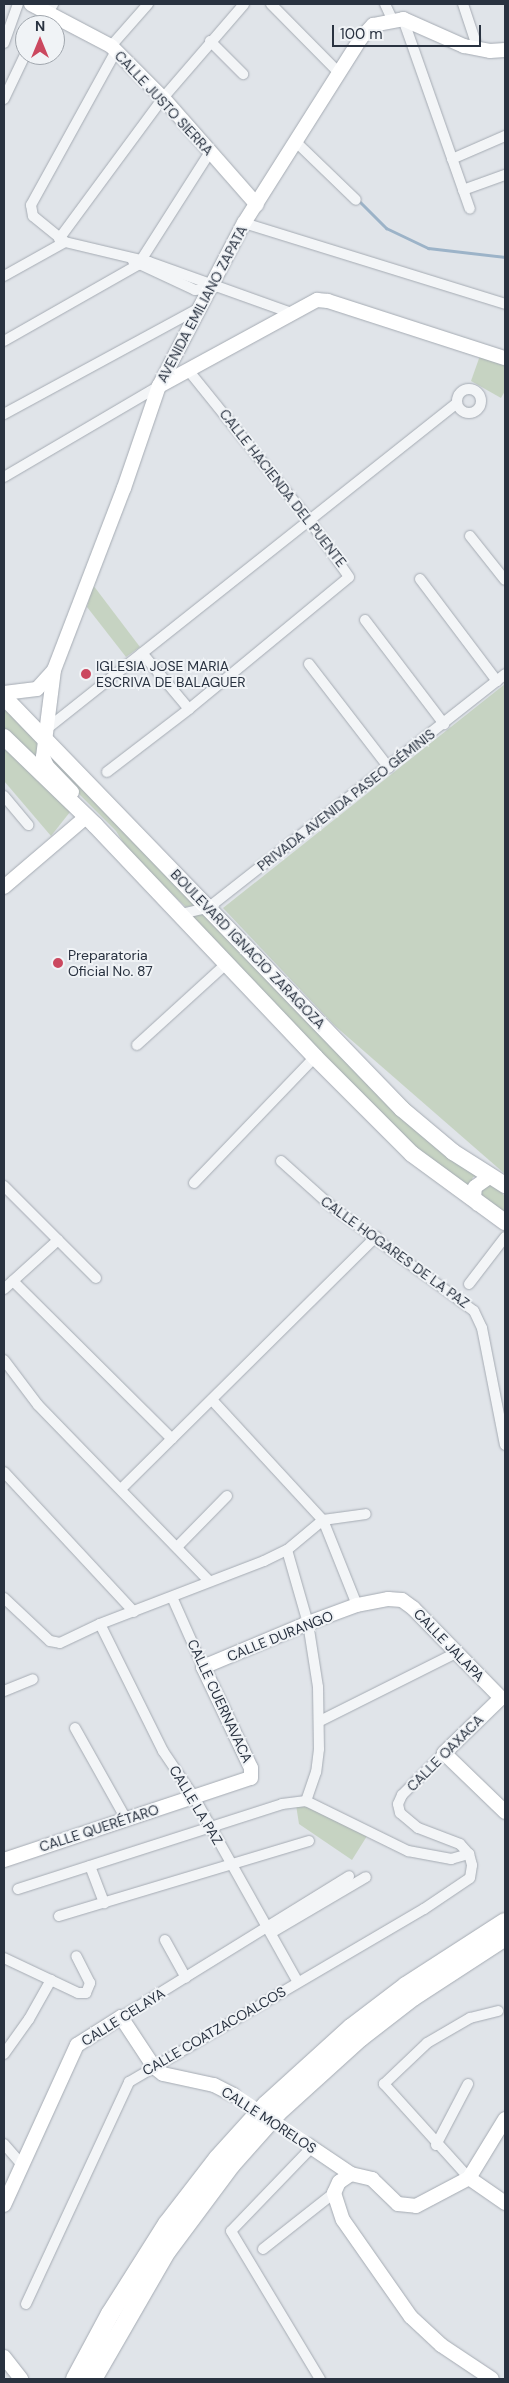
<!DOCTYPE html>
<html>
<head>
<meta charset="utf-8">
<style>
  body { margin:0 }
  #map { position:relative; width:509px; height:2383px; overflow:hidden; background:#e0e4e9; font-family:"DM Sans",sans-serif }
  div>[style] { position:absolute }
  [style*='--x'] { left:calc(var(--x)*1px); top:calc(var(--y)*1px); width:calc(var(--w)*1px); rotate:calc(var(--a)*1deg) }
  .green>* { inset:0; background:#c6d3c2 }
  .stream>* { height:3px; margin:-1.5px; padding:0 1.5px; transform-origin:1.5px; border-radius:1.5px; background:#9cb3c8 }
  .roads { filter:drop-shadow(0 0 1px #a5abb3) drop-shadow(0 0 1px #a5abb3) }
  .street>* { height:10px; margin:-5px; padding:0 5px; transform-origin:5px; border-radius:5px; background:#f3f5f7 }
  .street>.ring { margin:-5px; padding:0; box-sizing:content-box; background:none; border:10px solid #f3f5f7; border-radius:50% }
  .secondary>* { height:14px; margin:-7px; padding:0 7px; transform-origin:7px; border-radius:7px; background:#fff }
  .primary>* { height:16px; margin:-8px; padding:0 8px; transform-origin:8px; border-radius:8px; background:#fff }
  .highway>* { height:18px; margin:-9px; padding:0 9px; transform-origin:9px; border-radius:9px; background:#fff }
  .secondary-bridge>* { height:14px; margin:-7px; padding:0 7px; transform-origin:7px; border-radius:7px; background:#fff }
  .dots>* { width:14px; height:14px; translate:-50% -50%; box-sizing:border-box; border:2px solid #f0f3f6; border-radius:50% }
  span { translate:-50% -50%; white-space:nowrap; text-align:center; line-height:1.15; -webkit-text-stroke:4px #f0f3f6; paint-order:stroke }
  .street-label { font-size:14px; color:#293240 }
  .poi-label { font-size:14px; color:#293240 }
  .left { translate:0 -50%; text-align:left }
  .frame { position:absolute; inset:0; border:5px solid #293240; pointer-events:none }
  .north { position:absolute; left:15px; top:15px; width:50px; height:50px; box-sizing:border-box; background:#f0f3f6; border:1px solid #a0a6ad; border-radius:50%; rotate:0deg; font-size:14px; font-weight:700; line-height:20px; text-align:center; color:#293240 }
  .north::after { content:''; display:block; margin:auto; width:18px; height:22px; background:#cb485f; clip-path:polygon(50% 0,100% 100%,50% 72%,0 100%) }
  .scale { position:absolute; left:332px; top:25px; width:149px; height:22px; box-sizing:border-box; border:2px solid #293240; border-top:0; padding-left:6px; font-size:15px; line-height:18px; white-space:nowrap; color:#293240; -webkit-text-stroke:4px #f0f3f6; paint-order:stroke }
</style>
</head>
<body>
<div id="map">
  <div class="green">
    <i style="clip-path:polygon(482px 350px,505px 358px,505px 391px,501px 398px,471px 381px)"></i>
    <i style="clip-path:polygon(93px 585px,140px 647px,126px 657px,87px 607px)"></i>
    <i style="clip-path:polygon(505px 684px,505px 1174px,334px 1025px,223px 908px)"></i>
    <i style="clip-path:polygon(4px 705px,41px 741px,37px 763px,4px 731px)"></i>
    <i style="clip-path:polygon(50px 747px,201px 905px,186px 907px,131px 855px,116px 831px,52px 767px,47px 756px)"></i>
    <i style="clip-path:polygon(4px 748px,70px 812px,51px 836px,4px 781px)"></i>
    <i style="clip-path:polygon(208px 911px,240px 946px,484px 1174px,473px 1177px,468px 1192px,426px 1159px,377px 1111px,192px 917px)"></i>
    <i style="clip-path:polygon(483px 1179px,498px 1188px,505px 1197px,505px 1217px,476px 1195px)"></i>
    <i style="clip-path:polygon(306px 1803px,367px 1836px,352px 1860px,299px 1824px,296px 1805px)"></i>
  </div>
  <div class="stream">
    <i style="--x:358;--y:200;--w:40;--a:45"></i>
    <i style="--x:386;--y:228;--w:47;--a:25.5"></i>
    <i style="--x:428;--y:248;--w:78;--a:6.7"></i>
  </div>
  <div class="roads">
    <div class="street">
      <i style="--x:271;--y:4;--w:97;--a:45.4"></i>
      <i style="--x:385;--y:4;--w:17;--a:65"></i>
      <i style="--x:463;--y:4;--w:47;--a:71.6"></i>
      <i style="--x:403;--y:19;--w:201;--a:70.6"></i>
      <i style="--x:40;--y:25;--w:25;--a:-58"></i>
      <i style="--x:210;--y:41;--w:47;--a:45"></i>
      <i style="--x:4;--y:43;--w:41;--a:-70.3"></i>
      <i style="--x:111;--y:46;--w:56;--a:-48.6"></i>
      <i style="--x:116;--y:51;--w:176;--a:118.9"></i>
      <i style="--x:31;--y:205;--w:11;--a:80"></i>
      <i style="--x:33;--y:216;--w:41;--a:39.1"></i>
      <i style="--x:65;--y:242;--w:86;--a:13.4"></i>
      <i style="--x:149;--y:262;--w:149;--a:19.7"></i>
      <i style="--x:4;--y:99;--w:49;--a:-64.5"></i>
      <i style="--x:296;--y:142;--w:83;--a:44"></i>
      <i style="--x:452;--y:159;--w:58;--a:-23.5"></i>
      <i style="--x:463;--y:190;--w:45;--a:-19.7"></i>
      <i style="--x:244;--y:223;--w:273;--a:17.2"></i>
      <i style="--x:59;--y:239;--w:175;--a:-53.6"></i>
      <i style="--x:163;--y:98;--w:124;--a:-49.2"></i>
      <i style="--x:133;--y:261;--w:68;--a:25.1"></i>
      <i style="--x:195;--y:290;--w:19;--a:-6"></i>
      <i style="--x:4;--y:276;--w:70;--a:-29.1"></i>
      <i style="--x:4;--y:341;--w:154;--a:-29.6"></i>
      <i style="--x:138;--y:265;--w:134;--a:-57.5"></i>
      <i class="ring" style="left:457px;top:389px;width:14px;height:14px"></i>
      <i style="--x:4;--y:414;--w:220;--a:-28.5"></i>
      <i style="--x:4;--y:477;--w:180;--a:-30.4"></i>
      <i style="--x:470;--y:536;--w:56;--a:51.5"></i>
      <i style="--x:420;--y:579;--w:128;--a:53"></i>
      <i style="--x:365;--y:620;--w:131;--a:52.8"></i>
      <i style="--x:142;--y:653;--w:73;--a:50"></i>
      <i style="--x:309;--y:664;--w:131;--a:52.4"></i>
      <i style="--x:49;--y:727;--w:521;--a:-38.45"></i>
      <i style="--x:107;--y:772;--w:103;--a:-37.5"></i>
      <i style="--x:189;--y:709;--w:207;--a:-39.5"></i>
      <i style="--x:349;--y:577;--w:68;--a:-124.9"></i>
      <i style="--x:310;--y:521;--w:194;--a:-128.9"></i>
      <i style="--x:4;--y:796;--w:38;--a:50"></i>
      <i style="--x:181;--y:914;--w:28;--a:-13"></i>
      <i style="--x:208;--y:908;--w:378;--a:-38.2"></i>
      <i style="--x:137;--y:1045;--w:122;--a:-42.3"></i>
      <i style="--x:281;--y:1161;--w:67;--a:42"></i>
      <i style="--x:331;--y:1206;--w:177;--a:36.3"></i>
      <i style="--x:474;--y:1311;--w:19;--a:65"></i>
      <i style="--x:482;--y:1328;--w:119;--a:78.9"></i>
      <i style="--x:194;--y:1183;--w:175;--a:-46.2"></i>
      <i style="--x:4;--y:1186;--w:130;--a:45"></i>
      <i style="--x:13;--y:1281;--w:224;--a:44.8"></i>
      <i style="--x:469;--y:1284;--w:59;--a:-52.5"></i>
      <i style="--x:4;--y:1289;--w:73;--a:-42.2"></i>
      <i style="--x:4;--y:1360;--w:56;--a:52.9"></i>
      <i style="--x:38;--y:1405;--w:245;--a:45.8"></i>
      <i style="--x:213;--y:1401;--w:162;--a:47.3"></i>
      <i style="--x:323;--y:1520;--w:92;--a:68.2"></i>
      <i style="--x:4;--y:1472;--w:191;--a:47.1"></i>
      <i style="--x:121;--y:1489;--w:359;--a:-44.7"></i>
      <i style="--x:178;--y:1546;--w:70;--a:-45.6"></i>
      <i style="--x:287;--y:1550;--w:76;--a:74"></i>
      <i style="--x:308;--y:1623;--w:65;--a:81.1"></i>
      <i style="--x:318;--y:1687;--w:62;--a:89.1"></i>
      <i style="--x:319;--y:1749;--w:23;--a:97"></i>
      <i style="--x:316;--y:1772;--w:31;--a:109"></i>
      <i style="--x:172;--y:1597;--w:77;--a:66.1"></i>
      <i style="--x:4;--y:1598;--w:63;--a:43.1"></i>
      <i style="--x:50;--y:1641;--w:10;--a:11"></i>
      <i style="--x:60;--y:1643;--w:44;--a:-25.4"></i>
      <i style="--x:100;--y:1624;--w:176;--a:-21"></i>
      <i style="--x:264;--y:1561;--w:25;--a:-26"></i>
      <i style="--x:287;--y:1550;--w:47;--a:-39.8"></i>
      <i style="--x:323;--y:1520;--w:43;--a:-7.9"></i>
      <i style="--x:100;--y:1624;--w:142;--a:63.6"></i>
      <i style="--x:163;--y:1751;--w:55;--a:56"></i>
      <i style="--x:194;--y:1797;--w:212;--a:60.7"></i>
      <i style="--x:4;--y:1691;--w:31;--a:-22"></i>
      <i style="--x:320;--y:1721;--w:152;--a:-26.6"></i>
      <i style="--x:75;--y:1728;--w:104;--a:60.7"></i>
      <i style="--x:306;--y:1801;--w:114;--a:26.1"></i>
      <i style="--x:408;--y:1851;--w:44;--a:10.5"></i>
      <i style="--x:451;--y:1859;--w:19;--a:-16"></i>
      <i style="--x:90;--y:1866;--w:40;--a:69"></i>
      <i style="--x:18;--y:1889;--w:277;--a:-17.8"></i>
      <i style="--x:282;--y:1804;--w:24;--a:-7"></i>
      <i style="--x:59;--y:1916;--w:261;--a:-16.7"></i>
      <i style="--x:271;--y:1933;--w:110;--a:-30.5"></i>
      <i style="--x:165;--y:1940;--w:43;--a:61.1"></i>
      <i style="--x:4;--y:1958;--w:82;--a:25.3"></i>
      <i style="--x:78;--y:1993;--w:8;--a:0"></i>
      <i style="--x:86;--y:1993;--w:11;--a:-68"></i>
      <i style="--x:90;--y:1983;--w:30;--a:-117"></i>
      <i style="--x:121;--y:2017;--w:268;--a:-31.7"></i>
      <i style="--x:4;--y:2054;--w:43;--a:-54.5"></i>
      <i style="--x:29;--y:2019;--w:45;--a:-60.6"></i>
      <i style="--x:4;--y:2144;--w:28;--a:49"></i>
      <i style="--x:436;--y:2145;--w:69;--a:-62.3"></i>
      <i style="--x:311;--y:2148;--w:115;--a:133.9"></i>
      <i style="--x:231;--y:2231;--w:173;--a:59"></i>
      <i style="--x:469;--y:2178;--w:127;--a:-132.1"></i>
      <i style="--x:384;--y:2084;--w:59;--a:-43.6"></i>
      <i style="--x:427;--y:2043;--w:50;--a:-30.2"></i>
      <i style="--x:470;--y:2018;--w:29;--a:-14"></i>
      <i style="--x:263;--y:2249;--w:90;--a:-38.3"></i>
      <i style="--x:26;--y:2304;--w:245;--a:-65.1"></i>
      <i style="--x:129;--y:2082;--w:342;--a:-30.4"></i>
      <i style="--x:424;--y:1909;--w:55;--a:-34"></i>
      <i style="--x:470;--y:1878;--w:13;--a:-81"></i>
      <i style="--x:472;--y:1865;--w:11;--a:-105"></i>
      <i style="--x:469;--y:1854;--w:13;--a:-132"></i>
      <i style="--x:460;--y:1844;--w:45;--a:-159.1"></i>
      <i style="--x:418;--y:1828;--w:23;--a:-140"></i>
      <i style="--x:400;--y:1813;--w:9;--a:-103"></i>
      <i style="--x:398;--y:1804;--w:10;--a:-66"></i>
      <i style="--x:402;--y:1795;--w:59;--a:-45"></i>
    </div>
    <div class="secondary">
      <i style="--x:31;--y:4;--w:90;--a:27.7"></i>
      <i style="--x:111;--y:46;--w:74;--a:45"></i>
      <i style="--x:163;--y:98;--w:142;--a:48.7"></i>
      <i style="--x:159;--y:386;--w:180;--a:-28.6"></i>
      <i style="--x:317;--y:300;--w:11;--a:5"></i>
      <i style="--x:328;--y:301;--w:186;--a:17.9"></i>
      <i style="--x:4;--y:693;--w:33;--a:-7"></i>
      <i style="--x:37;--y:689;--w:24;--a:-48"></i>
      <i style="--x:72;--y:792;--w:36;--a:-134"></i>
      <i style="--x:47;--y:766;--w:10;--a:-114"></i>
      <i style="--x:43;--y:757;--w:88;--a:-82.8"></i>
      <i style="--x:54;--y:670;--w:195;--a:-69"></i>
      <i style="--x:124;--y:488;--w:108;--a:-71.1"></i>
      <i style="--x:159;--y:386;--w:184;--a:-62.5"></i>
      <i style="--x:244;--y:223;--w:219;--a:-57.7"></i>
      <i style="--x:361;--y:38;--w:18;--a:-47"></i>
      <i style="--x:373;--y:25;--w:31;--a:-11"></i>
      <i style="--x:403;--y:19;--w:67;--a:23.9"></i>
      <i style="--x:464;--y:46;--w:26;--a:11"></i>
      <i style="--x:490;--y:51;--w:15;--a:-4"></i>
      <i style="--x:4;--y:887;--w:109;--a:-40.5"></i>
      <i style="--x:478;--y:1204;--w:7;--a:-124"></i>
      <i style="--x:474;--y:1198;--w:11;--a:-85"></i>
      <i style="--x:475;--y:1187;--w:19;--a:-35"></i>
      <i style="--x:4;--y:1860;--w:260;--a:-18.4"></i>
      <i style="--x:251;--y:1778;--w:10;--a:-90"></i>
      <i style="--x:251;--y:1768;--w:112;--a:-115.4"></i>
      <i style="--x:203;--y:1667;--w:114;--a:-22.7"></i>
      <i style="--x:308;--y:1623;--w:52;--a:-20.2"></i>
      <i style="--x:357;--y:1605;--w:32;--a:-11"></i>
      <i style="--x:388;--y:1599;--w:14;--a:4"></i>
      <i style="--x:402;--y:1600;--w:14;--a:36"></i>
      <i style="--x:413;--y:1608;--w:126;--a:45.6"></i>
      <i style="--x:501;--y:1698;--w:79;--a:136"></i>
      <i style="--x:444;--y:1753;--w:85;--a:44"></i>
      <i style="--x:308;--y:2145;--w:52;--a:34"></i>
      <i style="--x:351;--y:2174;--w:22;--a:13"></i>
      <i style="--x:372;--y:2179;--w:36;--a:44"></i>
      <i style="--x:398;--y:2204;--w:18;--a:6"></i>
      <i style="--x:416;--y:2206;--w:60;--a:-27.8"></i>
      <i style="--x:469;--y:2178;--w:69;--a:-58.6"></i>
      <i style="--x:351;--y:2174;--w:14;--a:146"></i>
      <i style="--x:339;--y:2182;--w:12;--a:114"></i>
      <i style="--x:334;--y:2193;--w:28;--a:72"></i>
      <i style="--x:343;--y:2220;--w:118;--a:55"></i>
      <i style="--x:411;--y:2317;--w:41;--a:43"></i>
      <i style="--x:441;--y:2345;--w:61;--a:33.7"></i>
      <i style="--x:469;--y:2178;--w:44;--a:34.8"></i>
      <i style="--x:4;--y:2205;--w:176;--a:-65.5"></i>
      <i style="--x:77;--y:2045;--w:52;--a:-32.5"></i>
      <i style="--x:121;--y:2017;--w:60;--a:56.6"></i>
      <i style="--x:154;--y:2067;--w:11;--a:38"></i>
      <i style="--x:163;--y:2074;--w:52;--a:12.2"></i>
      <i style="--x:214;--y:2085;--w:22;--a:27"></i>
      <i style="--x:4;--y:2357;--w:28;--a:52"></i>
    </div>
    <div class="primary">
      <i style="--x:4;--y:697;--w:573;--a:45.99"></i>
      <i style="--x:402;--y:1109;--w:67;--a:40.1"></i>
      <i style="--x:453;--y:1152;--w:62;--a:32.4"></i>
      <i style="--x:4;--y:737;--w:127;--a:44"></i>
      <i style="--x:95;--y:825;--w:320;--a:46.5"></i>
      <i style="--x:315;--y:1057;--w:137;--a:45"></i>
      <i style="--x:412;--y:1154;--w:115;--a:36.2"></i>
    </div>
    <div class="highway">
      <i style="--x:75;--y:2379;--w:74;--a:-61.7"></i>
      <i style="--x:110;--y:2314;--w:107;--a:-57.7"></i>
      <i style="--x:167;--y:2224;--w:83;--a:-52.3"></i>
      <i style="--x:218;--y:2158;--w:72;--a:-47.8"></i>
      <i style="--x:266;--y:2105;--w:115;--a:-42.2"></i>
      <i style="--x:351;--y:2028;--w:69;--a:-37.4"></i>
      <i style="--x:406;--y:1986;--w:118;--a:-32.9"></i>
      <i style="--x:93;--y:2379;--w:148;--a:-60"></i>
      <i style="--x:167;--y:2251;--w:107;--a:-53.3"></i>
      <i style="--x:231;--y:2165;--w:71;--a:-48.4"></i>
      <i style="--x:278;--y:2112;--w:112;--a:-42.1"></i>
      <i style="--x:361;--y:2037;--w:66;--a:-37.6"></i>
      <i style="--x:413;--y:1997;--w:110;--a:-33.1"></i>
    </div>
  </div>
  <div class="secondary-bridge">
    <i style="--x:234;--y:2095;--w:89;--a:34"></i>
  </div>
  <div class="dots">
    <i style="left:86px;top:674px;background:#cb485f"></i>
    <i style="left:58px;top:963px;background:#cb485f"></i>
  </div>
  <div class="street-label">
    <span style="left:164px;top:103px;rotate:47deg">CALLE JUSTO SIERRA</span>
    <span style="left:202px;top:304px;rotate:-62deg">AVENIDA EMILIANO ZAPATA</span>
    <span style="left:283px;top:488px;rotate:52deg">CALLE HACIENDA DEL PUENTE</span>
    <span style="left:346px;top:800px;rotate:-38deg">PRIVADA AVENIDA PASEO GÉMINIS</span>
    <span style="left:248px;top:949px;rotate:46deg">BOULEVARD IGNACIO ZARAGOZA</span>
    <span style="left:395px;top:1252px;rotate:36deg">CALLE HOGARES DE LA PAZ</span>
    <span style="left:280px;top:1636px;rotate:-22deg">CALLE DURANGO</span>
    <span style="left:449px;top:1645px;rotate:46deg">CALLE JALAPA</span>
    <span style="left:220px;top:1701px;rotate:65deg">CALLE CUERNAVACA</span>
    <span style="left:445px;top:1753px;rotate:-45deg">CALLE OAXACA</span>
    <span style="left:196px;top:1805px;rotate:59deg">CALLE LA PAZ</span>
    <span style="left:99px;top:1828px;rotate:-18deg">CALLE QUERÉTARO</span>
    <span style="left:123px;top:2017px;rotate:-32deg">CALLE CELAYA</span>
    <span style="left:214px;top:2031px;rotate:-30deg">CALLE COATZACOALCOS</span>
    <span style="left:269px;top:2120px;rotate:33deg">CALLE MORELOS</span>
  </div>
  <div class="poi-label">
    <span class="left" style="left:96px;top:674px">IGLESIA JOSE MARIA<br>ESCRIVA DE BALAGUER</span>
    <span class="left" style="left:68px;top:963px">Preparatoria<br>Oficial No. 87</span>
  </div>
  <div class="frame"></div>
  <div class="north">N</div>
  <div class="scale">100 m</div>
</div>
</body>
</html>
